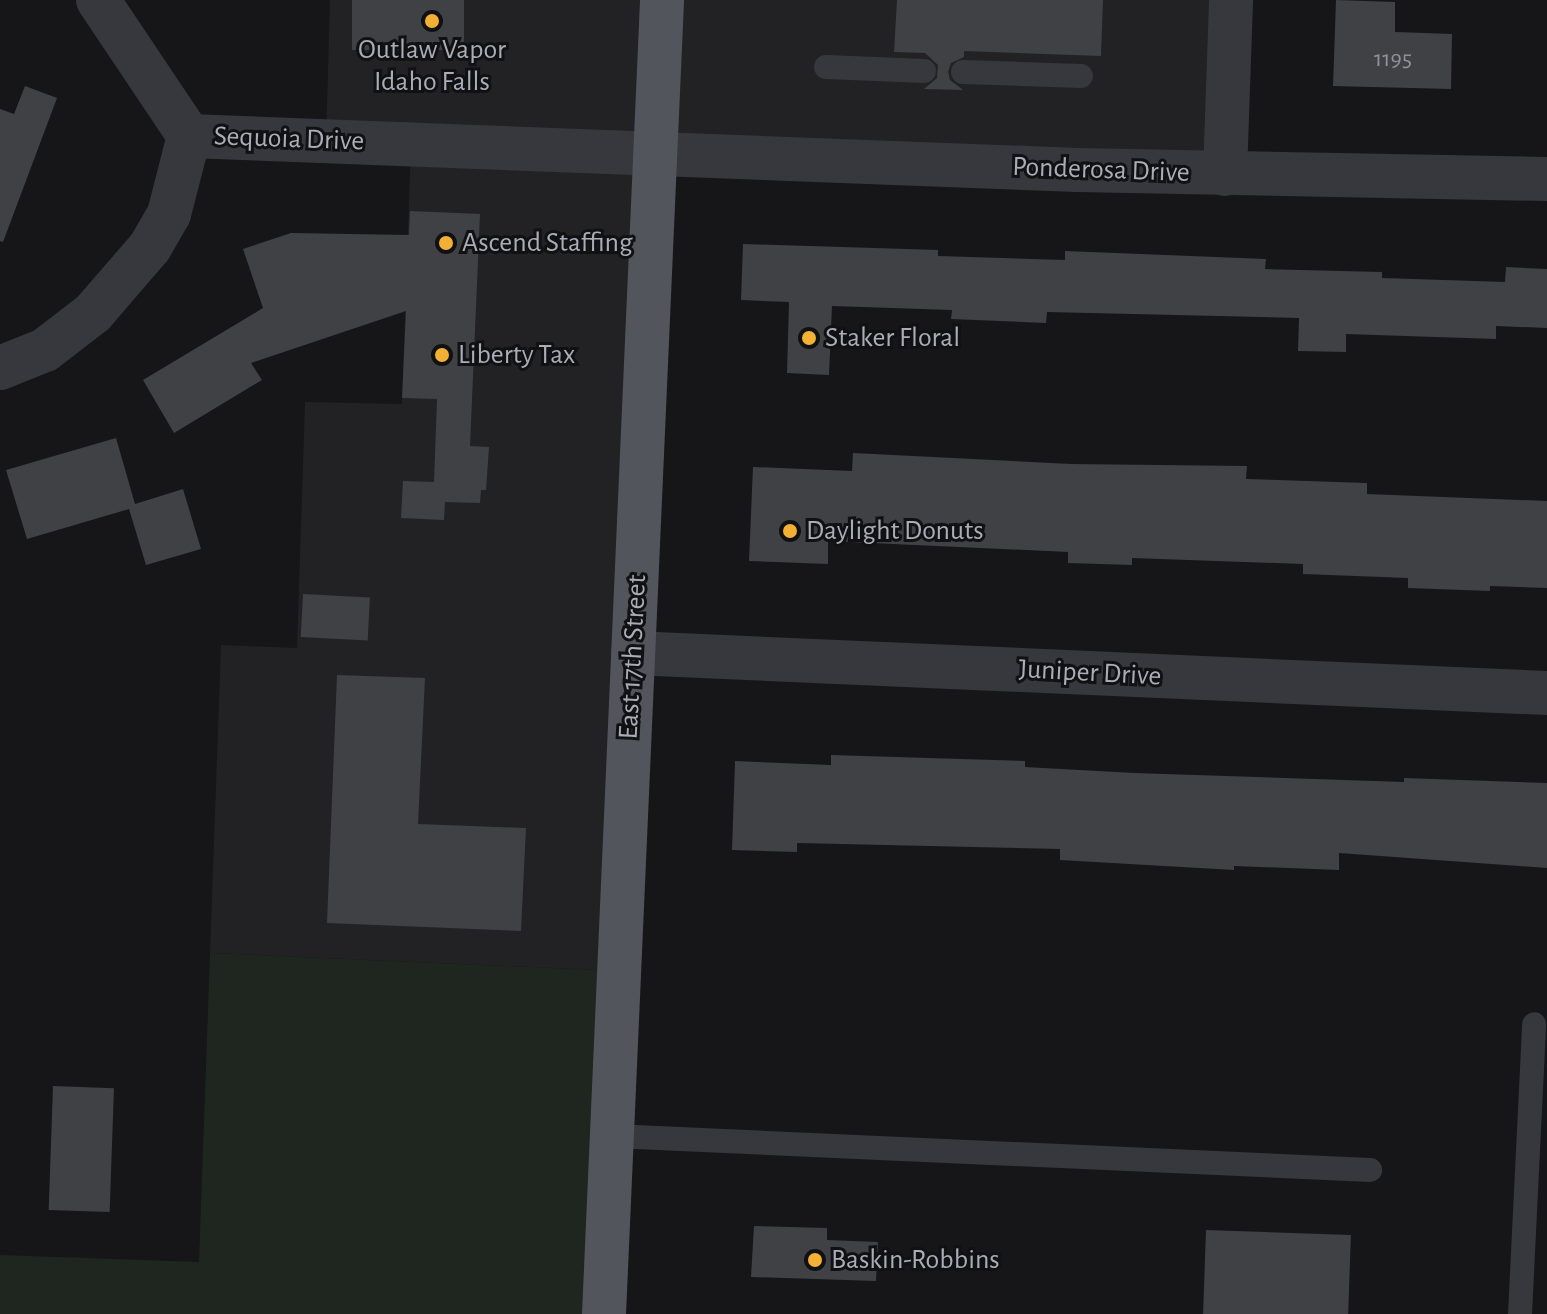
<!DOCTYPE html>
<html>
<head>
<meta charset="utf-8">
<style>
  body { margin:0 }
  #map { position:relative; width:1547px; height:1314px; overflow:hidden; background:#161618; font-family:"Alegreya Sans",sans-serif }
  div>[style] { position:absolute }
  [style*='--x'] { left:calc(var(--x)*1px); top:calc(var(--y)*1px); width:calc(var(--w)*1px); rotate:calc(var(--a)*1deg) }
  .built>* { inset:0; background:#222225 }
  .green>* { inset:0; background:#1e261f }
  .building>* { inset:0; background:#404145; transform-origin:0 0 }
  .lane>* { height:24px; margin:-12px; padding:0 12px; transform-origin:12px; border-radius:12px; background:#37383d }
  .street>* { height:44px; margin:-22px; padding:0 22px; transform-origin:22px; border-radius:22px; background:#37383d }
  .primary>* { height:44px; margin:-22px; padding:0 22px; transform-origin:22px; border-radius:22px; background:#53555c }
  .dots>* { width:22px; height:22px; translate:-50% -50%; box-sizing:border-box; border:4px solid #111113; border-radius:50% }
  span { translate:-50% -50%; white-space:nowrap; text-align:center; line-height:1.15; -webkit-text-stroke:6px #111113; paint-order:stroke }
  .number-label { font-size:24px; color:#8e929b }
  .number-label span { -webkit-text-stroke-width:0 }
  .poi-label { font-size:28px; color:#a8adb8 }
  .left { translate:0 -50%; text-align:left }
  .street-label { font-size:28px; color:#a8adb8 }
</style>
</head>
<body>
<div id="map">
  <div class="built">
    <i style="clip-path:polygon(330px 0,1231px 0,1225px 174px,655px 151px,619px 971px,210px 953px,221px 645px,297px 648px,305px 402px,402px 404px,411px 143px,326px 140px)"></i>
  </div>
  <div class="green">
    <i style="clip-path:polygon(210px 953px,619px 971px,604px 1314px,0 1314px,0 1255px,199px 1262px)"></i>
  </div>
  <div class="building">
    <i style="left:352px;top:0;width:112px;height:50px"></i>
    <i style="clip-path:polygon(897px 0,1103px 0,1101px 56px,964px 51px,964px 57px,951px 63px,948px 72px,950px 80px,963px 90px,924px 89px,937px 78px,938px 65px,925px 53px,894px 52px)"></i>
    <i style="clip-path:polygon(1336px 0,1395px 2px,1395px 32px,1452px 34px,1451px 89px,1333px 86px)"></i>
    <i style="clip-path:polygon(25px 86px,57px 98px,3px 242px,0 241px,0 109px,14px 114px)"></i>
    <i style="clip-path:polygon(410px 211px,480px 214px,470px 446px,489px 447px,486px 490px,481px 490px,480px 503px,445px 502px,444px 520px,401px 518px,403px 481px,434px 482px,437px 399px,402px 398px,406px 311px,251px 363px,262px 380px,174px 433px,143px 380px,263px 308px,243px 249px,291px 233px,409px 235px)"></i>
    <i style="clip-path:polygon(743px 244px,938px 250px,938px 256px,1065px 260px,1065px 251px,1266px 259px,1265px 269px,1382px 272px,1382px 278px,1505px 282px,1506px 267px,1547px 269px,1547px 328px,1496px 326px,1496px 339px,1346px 334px,1346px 352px,1298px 351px,1299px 318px,1047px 312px,1046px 323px,951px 319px,952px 310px,832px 306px,829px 375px,787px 373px,789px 302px,741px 300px)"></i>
    <i style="clip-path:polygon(116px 438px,135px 504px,183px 489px,201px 549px,146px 565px,129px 509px,27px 539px,6px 470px)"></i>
    <i style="clip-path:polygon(853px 453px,1071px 464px,1247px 466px,1246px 479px,1367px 483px,1367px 494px,1547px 501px,1547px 588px,1490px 586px,1490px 591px,1408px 588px,1408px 578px,1303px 574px,1303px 564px,1132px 558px,1132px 565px,1068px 563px,1068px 552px,828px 541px,828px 564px,749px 561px,753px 467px,852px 471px)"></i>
    <i style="left:303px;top:594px;width:67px;height:43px;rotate:3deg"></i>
    <i style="clip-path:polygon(337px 675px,425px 678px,418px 824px,526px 828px,521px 931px,327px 923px)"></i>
    <i style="clip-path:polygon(831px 755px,1025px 761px,1025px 767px,1134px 773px,1404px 782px,1404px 778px,1547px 783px,1547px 868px,1339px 853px,1339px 870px,1234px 866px,1234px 870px,1060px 860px,1060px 849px,797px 843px,797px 852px,732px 850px,735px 761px,831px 765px)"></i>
    <i style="left:53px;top:1086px;width:61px;height:124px;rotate:2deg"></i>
    <i style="clip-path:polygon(754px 1226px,827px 1228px,827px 1240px,878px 1242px,876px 1281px,751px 1277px)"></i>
    <i style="left:1206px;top:1230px;width:145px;height:84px;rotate:2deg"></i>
  </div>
  <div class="lane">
    <i style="--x:826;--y:67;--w:98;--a:2.3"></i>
    <i style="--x:963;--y:72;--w:118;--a:1.9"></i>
    <i style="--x:613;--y:1136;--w:758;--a:2.57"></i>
    <i style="--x:1520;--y:1314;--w:290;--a:-87.2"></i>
  </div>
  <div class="street">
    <i style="--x:98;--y:0;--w:164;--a:56.2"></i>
    <i style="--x:189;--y:136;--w:889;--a:2.19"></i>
    <i style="--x:1077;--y:170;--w:470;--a:1.1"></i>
    <i style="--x:1225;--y:174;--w:174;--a:-88"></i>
    <i style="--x:0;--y:368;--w:48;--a:-21.8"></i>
    <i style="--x:45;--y:350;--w:61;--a:-37.6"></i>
    <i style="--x:93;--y:313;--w:87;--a:-49.2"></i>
    <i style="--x:150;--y:247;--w:38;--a:-60"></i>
    <i style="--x:169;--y:214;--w:81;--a:-75.6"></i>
    <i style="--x:633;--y:653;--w:915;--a:2.51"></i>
  </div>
  <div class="primary">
    <i style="--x:604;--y:1314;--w:1315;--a:-87.47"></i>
  </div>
  <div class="dots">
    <i style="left:432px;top:21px;background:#f2b134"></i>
    <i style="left:446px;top:243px;background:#f2b134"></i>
    <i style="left:809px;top:338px;background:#f2b134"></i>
    <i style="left:442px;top:355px;background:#f2b134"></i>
    <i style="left:790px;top:531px;background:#f2b134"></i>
    <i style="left:815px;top:1260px;background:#f2b134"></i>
  </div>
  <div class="number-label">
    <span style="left:1393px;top:60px">1195</span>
  </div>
  <div class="poi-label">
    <span style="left:432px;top:66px">Outlaw Vapor<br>Idaho Falls</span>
    <span class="left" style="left:462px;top:243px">Ascend Staffing</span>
    <span class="left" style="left:825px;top:338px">Staker Floral</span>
    <span class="left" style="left:458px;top:355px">Liberty Tax</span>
    <span class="left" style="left:806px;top:531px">Daylight Donuts</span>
    <span class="left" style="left:831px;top:1260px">Baskin-Robbins</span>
  </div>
  <div class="street-label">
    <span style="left:289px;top:139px;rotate:2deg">Sequoia Drive</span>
    <span style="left:1101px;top:170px;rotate:2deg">Ponderosa Drive</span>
    <span style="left:633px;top:657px;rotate:-87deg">East 17th Street</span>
    <span style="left:1090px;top:673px;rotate:3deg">Juniper Drive</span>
  </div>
</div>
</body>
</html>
